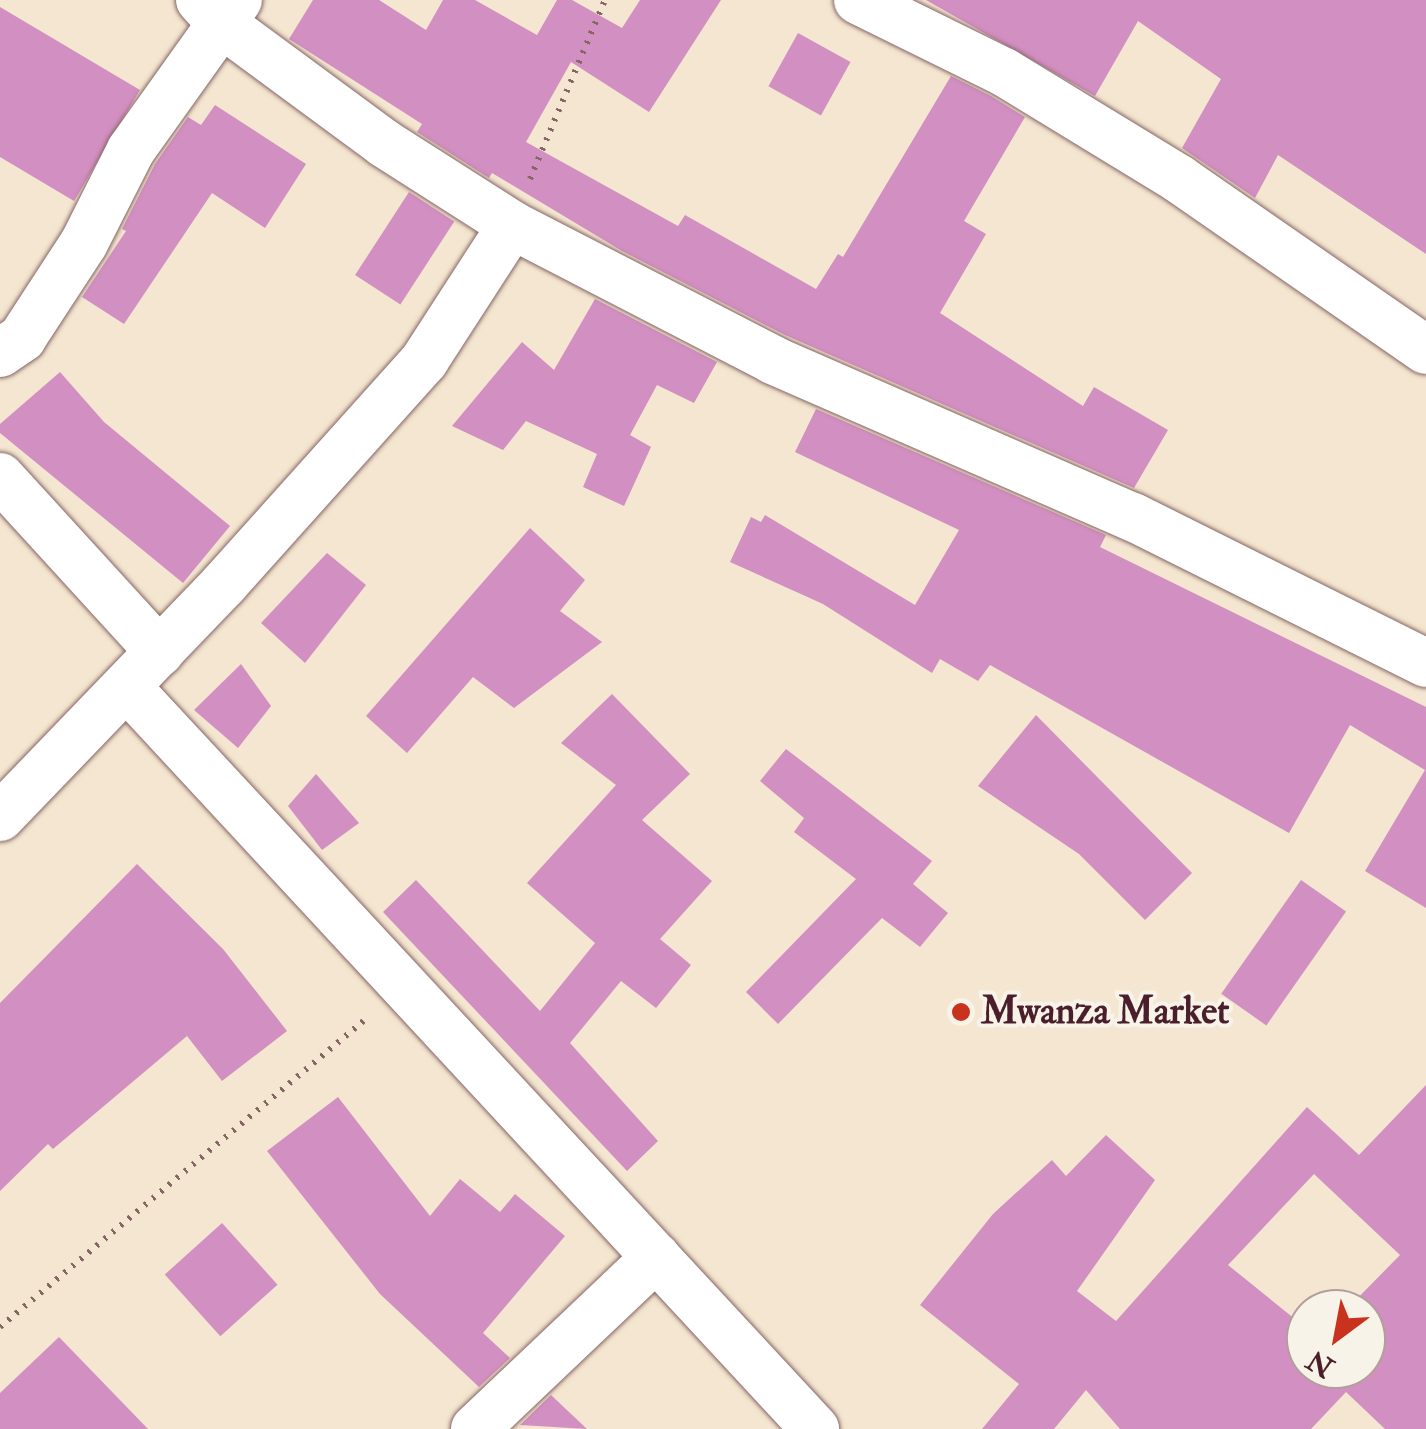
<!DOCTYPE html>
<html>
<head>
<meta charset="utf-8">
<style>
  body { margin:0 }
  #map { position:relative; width:1426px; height:1429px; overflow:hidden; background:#f4e6d0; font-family:"IM FELL Double Pica",serif }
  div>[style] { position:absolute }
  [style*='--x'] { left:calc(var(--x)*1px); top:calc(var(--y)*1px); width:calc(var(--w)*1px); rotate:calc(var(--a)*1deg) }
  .building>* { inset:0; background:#d28fc1; transform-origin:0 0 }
  .path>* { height:6px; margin-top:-3px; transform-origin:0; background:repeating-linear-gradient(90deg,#866565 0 2.5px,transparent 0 10.5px) }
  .roads { filter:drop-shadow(0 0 2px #866565) drop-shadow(0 0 2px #866565) }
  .street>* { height:48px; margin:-24px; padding:0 24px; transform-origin:24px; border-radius:24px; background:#fff }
  .dots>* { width:28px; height:28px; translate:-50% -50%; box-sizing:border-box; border:5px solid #f7f3e8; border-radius:50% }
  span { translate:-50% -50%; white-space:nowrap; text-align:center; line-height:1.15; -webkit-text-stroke:8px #f7f3e8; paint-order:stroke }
  .poi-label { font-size:38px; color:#4a1f2b; font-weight:700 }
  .left { translate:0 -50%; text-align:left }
  .north { position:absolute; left:1286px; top:1289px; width:100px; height:100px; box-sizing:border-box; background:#f7f3e8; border:2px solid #b29e9c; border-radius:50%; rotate:212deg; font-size:28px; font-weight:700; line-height:40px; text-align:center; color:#4a1f2b }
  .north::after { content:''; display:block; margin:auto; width:35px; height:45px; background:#c8321e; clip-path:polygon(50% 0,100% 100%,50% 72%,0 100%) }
</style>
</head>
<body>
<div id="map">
  <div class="building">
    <i style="clip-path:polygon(313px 0,379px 0,426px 30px,443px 0,475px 0,537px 35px,557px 0,572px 0,622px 28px,640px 0,721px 0,649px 112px,571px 62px,526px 142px,678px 226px,685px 215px,816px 289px,838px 254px,843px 257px,951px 76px,991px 96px,1025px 117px,964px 221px,986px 234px,940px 313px,1083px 406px,1094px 387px,1168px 430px,1134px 488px,785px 335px,622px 251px,492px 173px,489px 178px,417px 132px,422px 124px,289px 39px)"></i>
    <i style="clip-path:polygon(926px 0,1426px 0,1426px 254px,1278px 155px,1255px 198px,1182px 148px,1221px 79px,1138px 21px,1095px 96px)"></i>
    <i style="clip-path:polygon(0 7px,140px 90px,74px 201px,0 157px)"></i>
    <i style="left:798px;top:33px;width:60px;height:61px;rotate:29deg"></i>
    <i style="clip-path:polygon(215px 105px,306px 164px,265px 228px,212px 193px,124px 324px,82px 297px,126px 231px,122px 229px,155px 164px,188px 117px,201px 125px)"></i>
    <i style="left:409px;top:192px;width:54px;height:99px;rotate:33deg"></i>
    <i style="clip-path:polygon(595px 299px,717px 362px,694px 403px,657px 385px,630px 435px,651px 447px,624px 506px,583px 487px,597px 454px,526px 421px,503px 450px,452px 426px,522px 342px,554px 370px)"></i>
    <i style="clip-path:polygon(60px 372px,104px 422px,230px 526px,183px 583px,0 433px,0 424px)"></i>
    <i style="clip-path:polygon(816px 409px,1106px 535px,1100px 547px,1426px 707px,1426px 908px,1365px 871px,1425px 770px,1350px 725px,1289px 833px,990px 665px,978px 681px,940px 659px,932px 673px,823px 604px,730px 562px,751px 517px,761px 522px,765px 515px,915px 605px,959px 530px,795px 452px)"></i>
    <i style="clip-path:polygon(530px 528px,585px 580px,560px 611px,602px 642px,514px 708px,473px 677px,407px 753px,366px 716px)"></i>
    <i style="clip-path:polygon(327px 553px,366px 585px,305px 663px,261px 623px)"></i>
    <i style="clip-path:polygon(241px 664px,271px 706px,238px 748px,194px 710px)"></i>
    <i style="clip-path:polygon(612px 694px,690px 774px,642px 820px,712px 881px,660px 939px,691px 965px,656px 1008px,621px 981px,570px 1043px,658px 1141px,627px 1171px,383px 912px,416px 880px,540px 1011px,595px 943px,527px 883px,616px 785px,561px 743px)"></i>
    <i style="clip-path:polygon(1036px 715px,1192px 873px,1145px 920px,1079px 854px,978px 786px)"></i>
    <i style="clip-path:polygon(786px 749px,932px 861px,913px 884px,948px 913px,920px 947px,882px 918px,778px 1024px,746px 992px,856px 879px,794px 832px,804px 818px,760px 781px)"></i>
    <i style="clip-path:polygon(316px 774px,359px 823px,322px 850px,288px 806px)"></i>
    <i style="clip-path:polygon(137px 864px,223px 949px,287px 1031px,222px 1081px,187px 1036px,53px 1149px,48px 1144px,0 1191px,0 1003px)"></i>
    <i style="left:1301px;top:880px;width:55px;height:139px;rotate:35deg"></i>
    <i style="clip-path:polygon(evenodd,1426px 1085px,1426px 1429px,1385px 1429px,1346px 1392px,1311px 1429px,1120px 1429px,1086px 1390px,1054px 1429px,982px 1429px,1019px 1384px,920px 1305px,993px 1214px,1052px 1160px,1066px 1176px,1106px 1135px,1155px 1180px,1077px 1291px,1116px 1321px,1307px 1107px,1359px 1155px,1426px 1085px,1314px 1174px,1400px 1255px,1347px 1309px,1366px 1309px,1366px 1369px,1306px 1369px,1306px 1328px,1228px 1265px,1314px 1174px)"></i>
    <i style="clip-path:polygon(338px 1097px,430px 1216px,460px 1179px,500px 1212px,515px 1194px,565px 1236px,483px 1333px,510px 1358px,479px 1387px,380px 1294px,267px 1151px)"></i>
    <i style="left:222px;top:1223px;width:83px;height:77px;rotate:48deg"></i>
    <i style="clip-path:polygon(59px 1337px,148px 1429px,0 1429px,0 1393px)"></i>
    <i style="clip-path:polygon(551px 1395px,587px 1429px,520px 1425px)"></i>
  </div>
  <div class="path">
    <i style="--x:530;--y:179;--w:194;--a:-67.3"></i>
    <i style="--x:0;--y:1327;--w:478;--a:-40.1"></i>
  </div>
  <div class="roads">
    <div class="street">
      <i style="--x:200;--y:0;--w:31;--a:48"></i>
      <i style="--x:221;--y:23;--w:204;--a:36.4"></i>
      <i style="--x:385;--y:144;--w:151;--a:32.5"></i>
      <i style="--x:512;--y:225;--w:294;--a:27.3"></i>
      <i style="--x:773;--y:360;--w:393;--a:23.6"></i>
      <i style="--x:1133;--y:517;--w:327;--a:26.5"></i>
      <i style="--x:858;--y:0;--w:163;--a:26.3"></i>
      <i style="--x:1004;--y:72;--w:205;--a:31.4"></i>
      <i style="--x:1179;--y:179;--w:300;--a:34.7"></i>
      <i style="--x:0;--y:353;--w:27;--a:-34"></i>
      <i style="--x:22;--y:338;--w:113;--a:-56.9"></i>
      <i style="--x:84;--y:243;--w:104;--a:-63.2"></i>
      <i style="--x:131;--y:150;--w:184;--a:-54.5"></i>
      <i style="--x:0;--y:477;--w:237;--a:47.6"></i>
      <i style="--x:127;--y:687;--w:1012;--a:47.16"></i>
      <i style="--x:0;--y:817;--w:323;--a:-46.1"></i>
      <i style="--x:224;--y:584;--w:300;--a:-48.1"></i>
      <i style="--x:424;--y:361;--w:162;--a:-57.1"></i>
      <i style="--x:475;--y:1429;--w:250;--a:-43.5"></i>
    </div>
  </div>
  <div class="dots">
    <i style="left:961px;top:1012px;background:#c8321e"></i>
  </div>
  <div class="poi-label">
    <span class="left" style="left:981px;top:1012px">Mwanza Market</span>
  </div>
  <div class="north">N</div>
</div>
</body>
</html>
